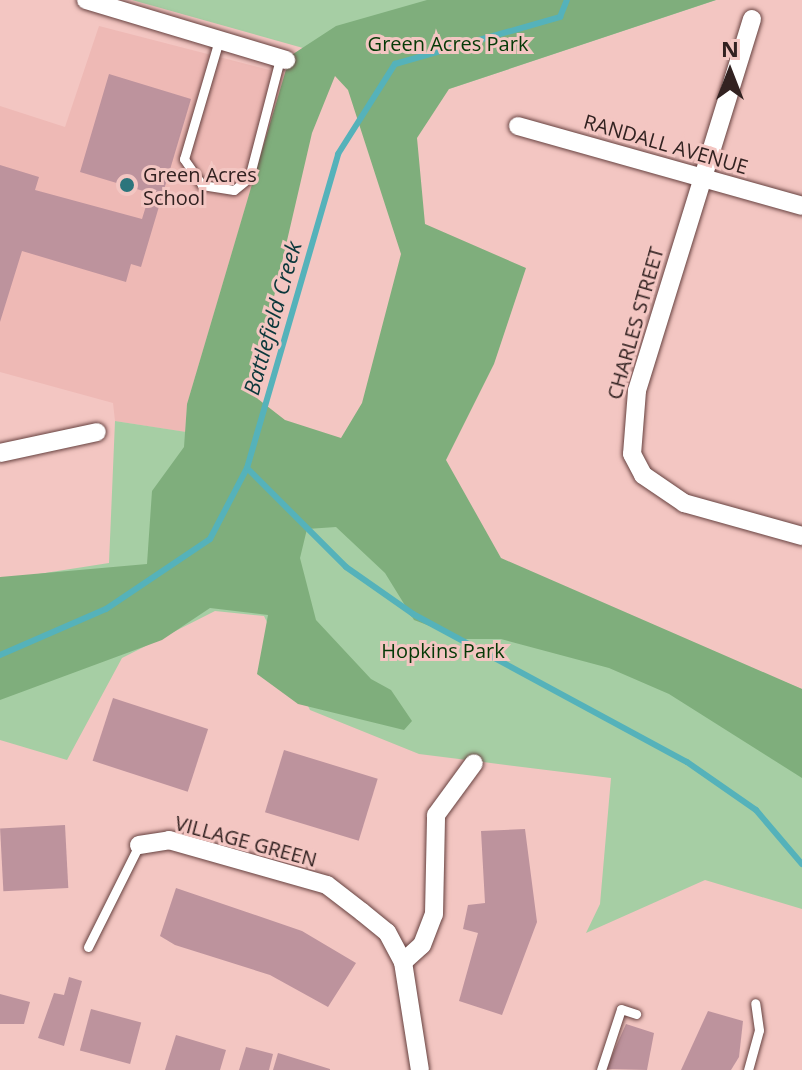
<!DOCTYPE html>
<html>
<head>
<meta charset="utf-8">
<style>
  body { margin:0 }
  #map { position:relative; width:802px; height:1070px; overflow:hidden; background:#f3c6c2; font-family:"Open Sans",sans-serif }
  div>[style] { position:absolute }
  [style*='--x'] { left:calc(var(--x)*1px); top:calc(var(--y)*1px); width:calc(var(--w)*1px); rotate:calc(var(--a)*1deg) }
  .built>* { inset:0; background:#eeb9b5 }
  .green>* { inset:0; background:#a6cea4 }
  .forest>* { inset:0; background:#7fae7c }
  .stream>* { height:6px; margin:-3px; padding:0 3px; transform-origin:3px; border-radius:3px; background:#55b2ba }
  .building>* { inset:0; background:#bd939d; transform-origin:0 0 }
  .roads { filter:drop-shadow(0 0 2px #66413f) drop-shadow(0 0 2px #66413f) }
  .lane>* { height:9px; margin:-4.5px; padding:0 4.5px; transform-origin:4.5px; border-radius:4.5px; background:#fff }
  .street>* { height:18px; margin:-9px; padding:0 9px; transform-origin:9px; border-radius:9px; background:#fff }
  .dots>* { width:22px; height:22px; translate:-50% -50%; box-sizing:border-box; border:4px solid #f3c6c2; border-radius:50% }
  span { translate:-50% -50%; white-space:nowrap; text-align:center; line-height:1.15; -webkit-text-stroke:6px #f3c6c2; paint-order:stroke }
  .park-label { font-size:20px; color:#043906 }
  .street-label { font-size:20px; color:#322221 }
  .poi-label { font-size:20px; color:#322221 }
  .left { translate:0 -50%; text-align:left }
  .water-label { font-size:22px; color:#0a373b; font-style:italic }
  .north { position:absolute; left:690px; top:32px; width:80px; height:80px; -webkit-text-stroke:6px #f3c6c2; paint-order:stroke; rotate:0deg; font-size:22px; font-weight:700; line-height:32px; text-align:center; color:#322221 }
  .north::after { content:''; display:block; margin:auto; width:28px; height:36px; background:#322221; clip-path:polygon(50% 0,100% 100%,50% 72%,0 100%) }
</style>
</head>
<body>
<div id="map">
  <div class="built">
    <i style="clip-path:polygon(99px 26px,285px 74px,187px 404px,185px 432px,115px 421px,113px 403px,0 372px,0 106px,65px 127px)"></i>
  </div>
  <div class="green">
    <i style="clip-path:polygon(132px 0,716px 0,449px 89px)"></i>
    <i style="clip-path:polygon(115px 421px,336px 455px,361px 510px,802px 689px,802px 909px,705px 880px,586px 933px,600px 904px,611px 778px,419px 754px,310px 710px,264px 616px,215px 611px,122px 658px,67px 760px,0 740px,0 580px,109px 563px)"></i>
  </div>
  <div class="forest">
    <i style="clip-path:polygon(evenodd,427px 0,716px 0,449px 89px,417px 138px,425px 224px,526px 268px,494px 364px,446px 460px,501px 558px,802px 689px,802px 778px,669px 694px,609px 668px,501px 639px,464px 639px,414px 620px,385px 573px,336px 527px,307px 529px,300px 558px,316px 620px,371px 679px,391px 690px,412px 721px,404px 730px,298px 704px,257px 674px,268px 615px,210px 608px,162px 640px,0 700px,0 577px,147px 564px,152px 491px,184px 447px,187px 404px,290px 56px,336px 26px,427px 0,335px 76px,348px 90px,401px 254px,362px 403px,341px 438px,285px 420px,258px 399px,254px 383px,312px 133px,335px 76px)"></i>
  </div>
  <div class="stream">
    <i style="--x:247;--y:468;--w:140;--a:45"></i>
    <i style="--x:346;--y:567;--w:82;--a:35"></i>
    <i style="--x:413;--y:614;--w:311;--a:28.4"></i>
    <i style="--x:687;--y:762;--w:84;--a:34.8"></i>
    <i style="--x:756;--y:810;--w:71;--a:49.6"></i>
    <i style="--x:0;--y:655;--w:116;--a:-23.5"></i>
    <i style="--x:106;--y:609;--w:125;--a:-33.9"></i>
    <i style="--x:210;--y:539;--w:80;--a:-62.5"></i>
    <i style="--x:247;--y:468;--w:327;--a:-73.8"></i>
    <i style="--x:338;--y:154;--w:107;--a:-57.7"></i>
    <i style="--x:395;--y:64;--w:172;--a:-15.9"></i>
    <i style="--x:560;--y:17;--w:18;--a:-68"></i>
  </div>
  <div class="building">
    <i style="clip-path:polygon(109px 74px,191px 99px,141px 267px,131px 264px,126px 282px,22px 251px,0 322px,0 165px,39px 177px,35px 190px,142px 219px,150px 193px,80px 172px)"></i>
    <i style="left:113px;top:698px;width:100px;height:66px;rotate:18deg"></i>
    <i style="left:284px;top:750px;width:98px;height:65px;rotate:17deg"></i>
    <i style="left:65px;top:825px;width:63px;height:65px;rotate:87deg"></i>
    <i style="clip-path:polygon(525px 829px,537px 922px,502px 1015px,459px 1001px,478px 933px,463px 929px,468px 905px,485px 903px,481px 831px)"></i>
    <i style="clip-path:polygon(176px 888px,302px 931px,356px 963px,328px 1007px,270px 975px,175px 945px,160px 936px)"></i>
    <i style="clip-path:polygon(69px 977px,82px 981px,64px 1046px,38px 1038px,54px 993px,64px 995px)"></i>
    <i style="clip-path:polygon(0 994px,30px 1002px,24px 1024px,0 1024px)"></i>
    <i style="left:91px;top:1009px;width:52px;height:43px;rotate:15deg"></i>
    <i style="clip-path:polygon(708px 1011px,743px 1021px,739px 1057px,731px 1070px,681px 1070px)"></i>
    <i style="clip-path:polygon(626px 1024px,654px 1033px,647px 1070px,606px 1069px)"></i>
    <i style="clip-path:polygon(176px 1035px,226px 1050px,220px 1070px,165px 1070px)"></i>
    <i style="clip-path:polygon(246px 1047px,273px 1054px,269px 1070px,239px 1070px)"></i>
    <i style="clip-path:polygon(278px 1053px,330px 1069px,330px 1070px,273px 1070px)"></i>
  </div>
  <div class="roads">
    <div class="lane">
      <i style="--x:219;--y:40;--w:124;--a:106.4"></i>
      <i style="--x:184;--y:159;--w:32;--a:55"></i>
      <i style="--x:202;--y:185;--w:32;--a:9"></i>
      <i style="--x:234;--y:190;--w:19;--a:-39"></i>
      <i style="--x:249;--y:178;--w:123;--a:-75.4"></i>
      <i style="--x:88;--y:947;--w:114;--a:-63.4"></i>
      <i style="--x:601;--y:1070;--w:64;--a:-71.8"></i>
      <i style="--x:621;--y:1009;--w:16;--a:18"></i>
      <i style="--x:748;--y:1070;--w:41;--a:-74.6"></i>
      <i style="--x:759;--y:1030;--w:27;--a:-98"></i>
    </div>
    <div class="street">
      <i style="--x:86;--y:0;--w:209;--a:16.7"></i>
      <i style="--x:752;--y:19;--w:389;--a:107.2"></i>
      <i style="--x:637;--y:391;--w:63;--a:94.5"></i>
      <i style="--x:632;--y:454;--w:24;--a:62"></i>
      <i style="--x:643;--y:475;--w:50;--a:34.3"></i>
      <i style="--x:684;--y:503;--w:123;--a:15.6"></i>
      <i style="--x:518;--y:126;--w:295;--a:15.7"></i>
      <i style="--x:0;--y:453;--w:99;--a:-12.2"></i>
      <i style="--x:139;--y:845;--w:30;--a:-9"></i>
      <i style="--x:169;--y:840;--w:164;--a:15.9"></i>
      <i style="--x:327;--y:885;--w:44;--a:37.6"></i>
      <i style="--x:362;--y:912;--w:32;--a:39"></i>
      <i style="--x:387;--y:932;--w:34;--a:62"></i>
      <i style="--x:403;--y:962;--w:109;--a:81.1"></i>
      <i style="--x:403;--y:962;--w:25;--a:-42"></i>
      <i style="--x:422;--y:945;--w:33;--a:-69"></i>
      <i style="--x:434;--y:914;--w:99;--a:-88.8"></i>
      <i style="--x:436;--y:815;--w:64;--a:-53.8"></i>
    </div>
  </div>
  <div class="dots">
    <i style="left:127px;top:185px;background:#2c757c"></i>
  </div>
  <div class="park-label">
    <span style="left:448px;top:43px">Green Acres Park</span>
    <span style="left:443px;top:650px">Hopkins Park</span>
  </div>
  <div class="street-label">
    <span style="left:666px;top:144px;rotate:16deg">RANDALL AVENUE</span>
    <span style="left:635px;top:323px;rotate:-74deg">CHARLES STREET</span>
    <span style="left:246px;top:841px;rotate:15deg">VILLAGE GREEN</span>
  </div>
  <div class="poi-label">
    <span class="left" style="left:143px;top:186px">Green Acres<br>School</span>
  </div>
  <div class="water-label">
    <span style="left:272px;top:318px;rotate:-74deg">Battlefield Creek</span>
  </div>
  <div class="north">N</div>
</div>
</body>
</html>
